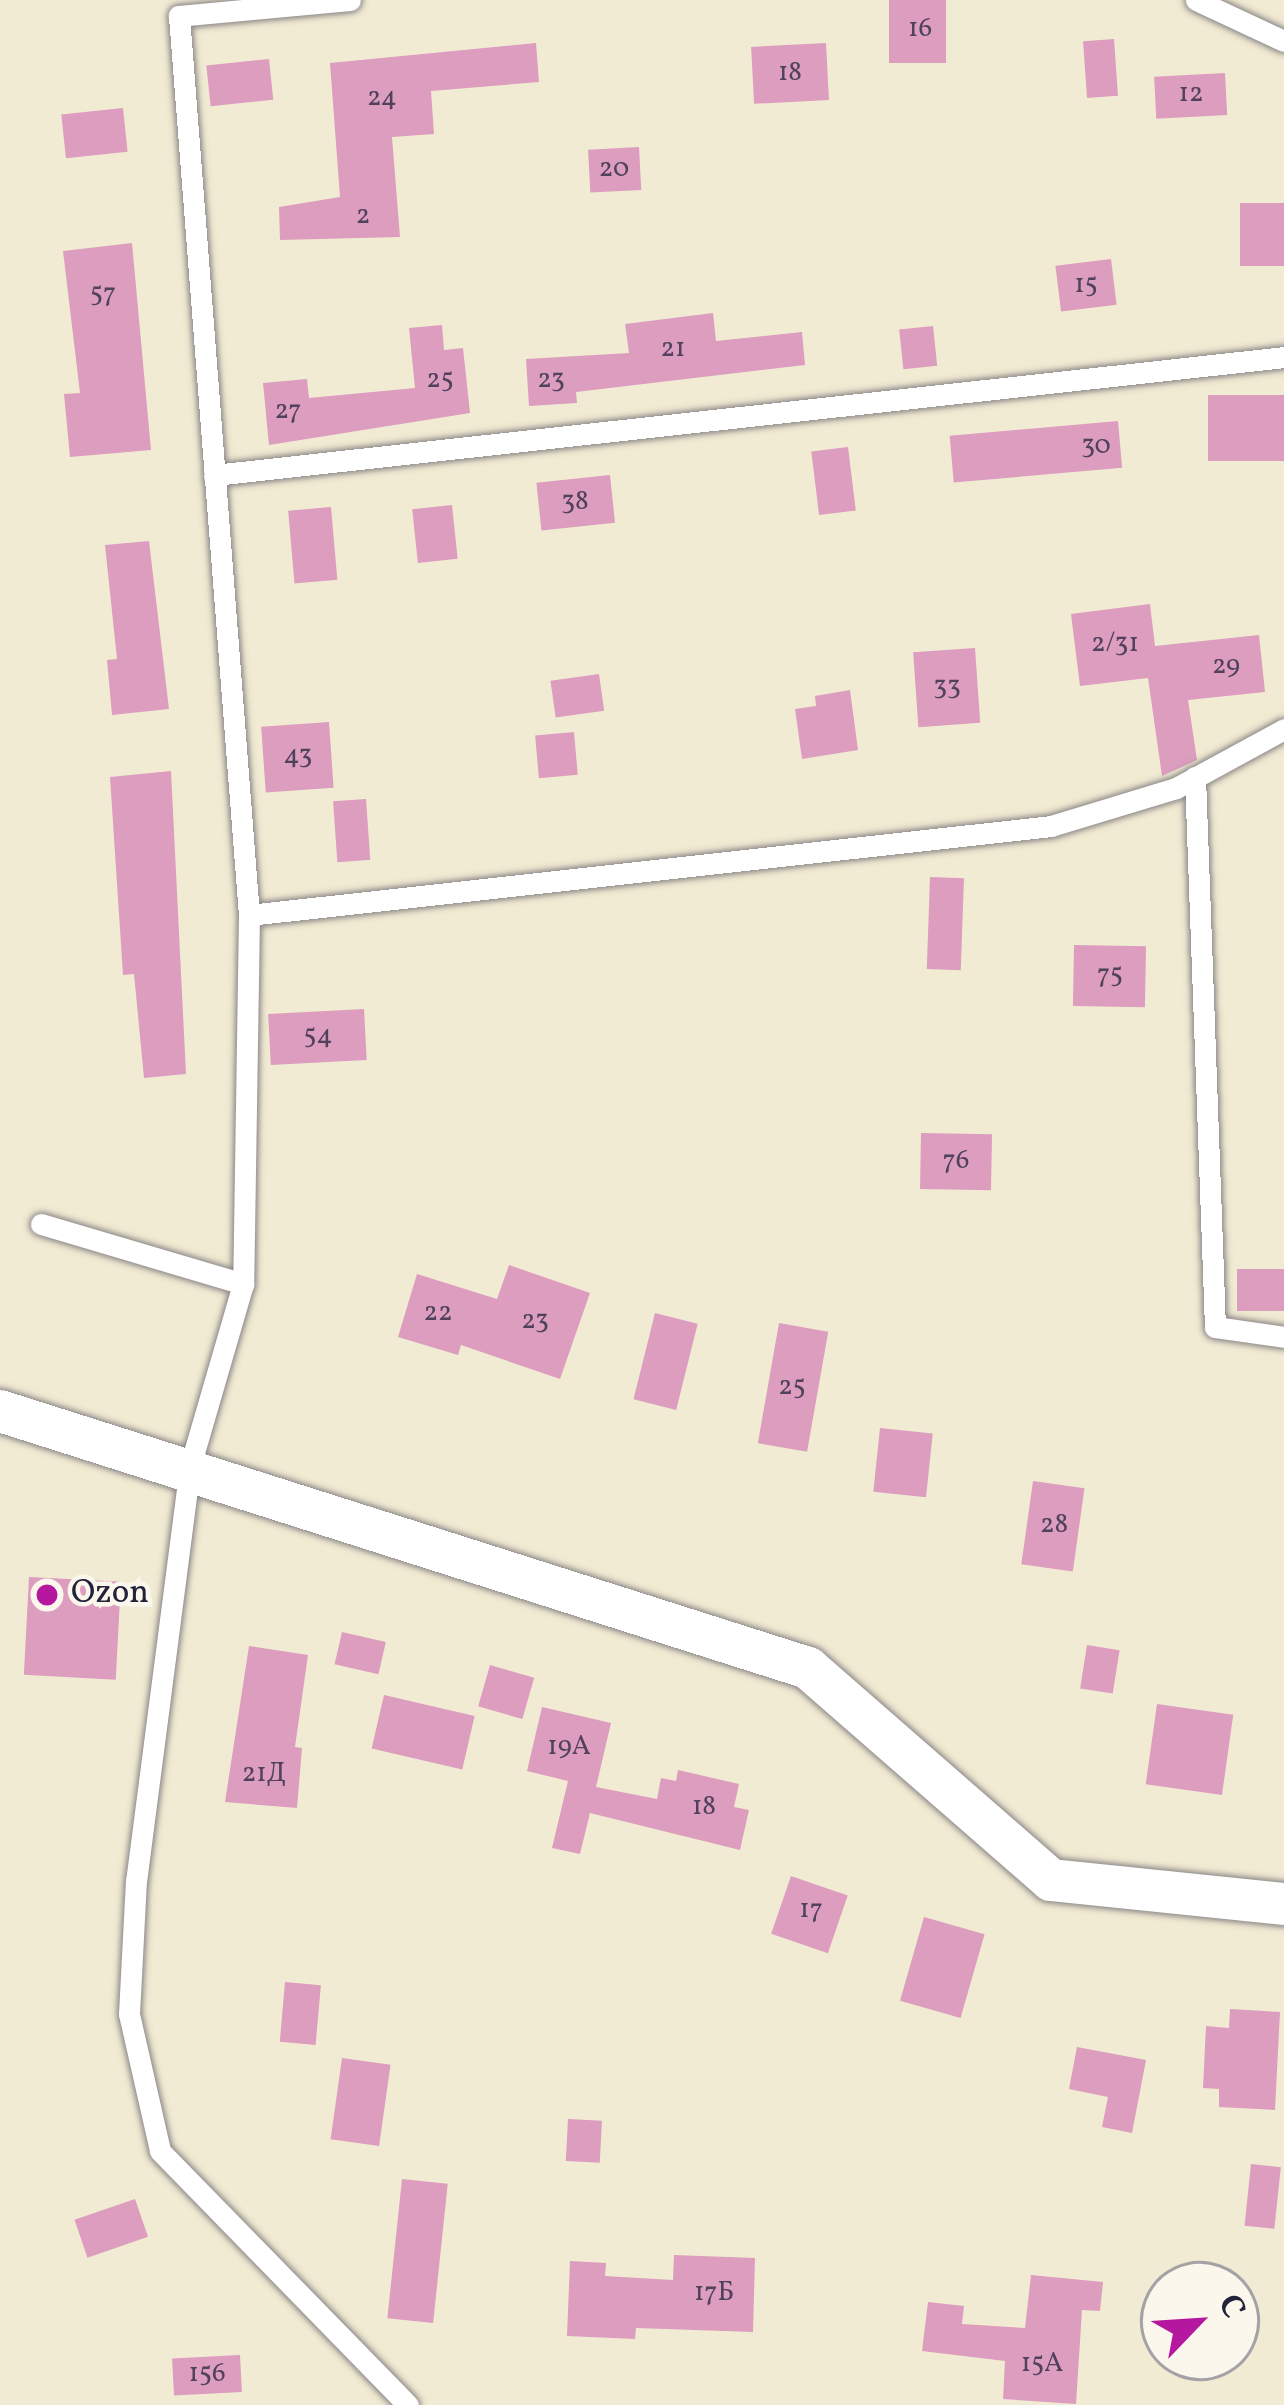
<!DOCTYPE html>
<html>
<head>
<meta charset="utf-8">
<style>
  body { margin:0 }
  #map { position:relative; width:1284px; height:2405px; overflow:hidden; background:#f2ebd3; font-family:Vollkorn,serif }
  div>[style] { position:absolute }
  [style*='--x'] { left:calc(var(--x)*1px); top:calc(var(--y)*1px); width:calc(var(--w)*1px); rotate:calc(var(--a)*1deg) }
  .building>* { inset:0; background:#dc9dbf; transform-origin:0 0 }
  .roads { filter:drop-shadow(0 0 3px #8a8687) drop-shadow(0 0 3px #8a8687) }
  .service>* { height:21px; margin:-10.5px; padding:0 10.5px; transform-origin:10.5px; border-radius:10.5px; background:#fff }
  .minor>* { height:42px; margin:-21px; padding:0 21px; transform-origin:21px; border-radius:21px; background:#fff }
  .dots>* { width:33px; height:33px; translate:-50% -50%; box-sizing:border-box; border:6px solid #fbf7ec; border-radius:50% }
  span { translate:-50% -50%; white-space:nowrap; text-align:center; line-height:1.15; -webkit-text-stroke:9px #fbf7ec; paint-order:stroke }
  .number-label { font-size:27px; color:#50415c }
  .number-label span { -webkit-text-stroke-width:0 }
  .poi-label { font-size:33px; color:#22223b }
  .left { translate:0 -50%; text-align:left }
  .north { position:absolute; left:1140px; top:2261px; width:120px; height:120px; box-sizing:border-box; background:#fbf7ec; border:3px solid #a4a2a5; border-radius:50%; rotate:65deg; font-size:33px; font-weight:700; line-height:48px; text-align:center; color:#22223b }
  .north::after { content:''; display:block; margin:auto; width:42px; height:54px; background:#b5179e; clip-path:polygon(50% 0,100% 100%,50% 72%,0 100%) }
</style>
</head>
<body>
<div id="map">
  <div class="building">
    <i style="left:889px;top:0;width:57px;height:63px"></i>
    <i style="left:1114px;top:39px;width:57px;height:31px;rotate:86deg"></i>
    <i style="clip-path:polygon(536px 43px,539px 82px,431px 91px,434px 134px,392px 137px,400px 237px,280px 240px,279px 207px,340px 197px,330px 63px)"></i>
    <i style="left:826px;top:43px;width:57px;height:75px;rotate:87deg"></i>
    <i style="left:269px;top:59px;width:41px;height:63px;rotate:84deg"></i>
    <i style="left:1225px;top:73px;width:42px;height:71px;rotate:87deg"></i>
    <i style="left:123px;top:108px;width:44px;height:62px;rotate:84deg"></i>
    <i style="left:639px;top:147px;width:43px;height:51px;rotate:87deg"></i>
    <i style="left:1284px;top:203px;width:63px;height:44px;rotate:90deg"></i>
    <i style="clip-path:polygon(132px 243px,151px 450px,70px 457px,64px 394px,80px 393px,63px 251px)"></i>
    <i style="left:1111px;top:259px;width:46px;height:56px;rotate:83deg"></i>
    <i style="clip-path:polygon(713px 313px,716px 341px,802px 332px,805px 365px,576px 392px,577px 403px,529px 406px,526px 359px,629px 353px,625px 324px)"></i>
    <i style="clip-path:polygon(442px 325px,444px 350px,463px 348px,470px 413px,269px 445px,263px 383px,307px 379px,309px 398px,415px 388px,409px 328px)"></i>
    <i style="left:933px;top:326px;width:40px;height:34px;rotate:84deg"></i>
    <i style="left:1284px;top:395px;width:66px;height:76px;rotate:90deg"></i>
    <i style="left:1118px;top:421px;width:47px;height:169px;rotate:85deg"></i>
    <i style="left:848px;top:447px;width:64px;height:37px;rotate:83deg"></i>
    <i style="left:610px;top:475px;width:48px;height:74px;rotate:84deg"></i>
    <i style="left:452px;top:505px;width:54px;height:40px;rotate:84deg"></i>
    <i style="left:331px;top:507px;width:73px;height:43px;rotate:85deg"></i>
    <i style="clip-path:polygon(149px 541px,169px 709px,112px 715px,107px 660px,117px 659px,105px 545px)"></i>
    <i style="clip-path:polygon(1150px 604px,1155px 646px,1259px 635px,1265px 692px,1188px 700px,1197px 760px,1162px 776px,1148px 678px,1080px 686px,1071px 614px)"></i>
    <i style="left:975px;top:648px;width:75px;height:62px;rotate:86deg"></i>
    <i style="left:599px;top:674px;width:37px;height:49px;rotate:82deg"></i>
    <i style="clip-path:polygon(850px 690px,858px 750px,802px 759px,795px 709px,816px 706px,815px 696px)"></i>
    <i style="left:329px;top:722px;width:66px;height:68px;rotate:86deg"></i>
    <i style="left:574px;top:732px;width:43px;height:39px;rotate:85deg"></i>
    <i style="clip-path:polygon(171px 771px,186px 1074px,144px 1078px,134px 974px,123px 975px,110px 777px)"></i>
    <i style="left:366px;top:799px;width:61px;height:33px;rotate:86deg"></i>
    <i style="left:930px;top:877px;width:34px;height:92px;rotate:2deg"></i>
    <i style="left:1074px;top:945px;width:72px;height:61px;rotate:1deg"></i>
    <i style="left:364px;top:1009px;width:51px;height:96px;rotate:87deg"></i>
    <i style="left:921px;top:1133px;width:71px;height:56px;rotate:1deg"></i>
    <i style="clip-path:polygon(509px 1265px,590px 1293px,560px 1379px,461px 1345px,458px 1355px,398px 1337px,417px 1274px,497px 1299px)"></i>
    <i style="left:1284px;top:1269px;width:42px;height:47px;rotate:90deg"></i>
    <i style="left:655px;top:1313px;width:44px;height:89px;rotate:14deg"></i>
    <i style="left:779px;top:1323px;width:50px;height:122px;rotate:10deg"></i>
    <i style="left:880px;top:1428px;width:53px;height:64px;rotate:6deg"></i>
    <i style="left:1033px;top:1481px;width:52px;height:84px;rotate:8deg"></i>
    <i style="left:29px;top:1577px;width:92px;height:98px;rotate:3deg"></i>
    <i style="left:342px;top:1632px;width:45px;height:33px;rotate:13deg"></i>
    <i style="left:1087px;top:1645px;width:33px;height:44px;rotate:9deg"></i>
    <i style="clip-path:polygon(249px 1646px,308px 1655px,295px 1747px,302px 1748px,297px 1808px,225px 1802px)"></i>
    <i style="left:490px;top:1665px;width:46px;height:43px;rotate:16deg"></i>
    <i style="left:384px;top:1695px;width:93px;height:55px;rotate:13deg"></i>
    <i style="left:1157px;top:1704px;width:77px;height:81px;rotate:8deg"></i>
    <i style="clip-path:polygon(542px 1707px,611px 1723px,596px 1787px,657px 1799px,661px 1778px,676px 1781px,678px 1770px,739px 1784px,734px 1807px,749px 1810px,740px 1850px,590px 1813px,580px 1854px,552px 1848px,568px 1781px,527px 1771px)"></i>
    <i style="left:791px;top:1876px;width:60px;height:61px;rotate:19deg"></i>
    <i style="left:924px;top:1917px;width:63px;height:87px;rotate:16deg"></i>
    <i style="left:285px;top:1982px;width:36px;height:60px;rotate:5deg"></i>
    <i style="clip-path:polygon(1230px 2009px,1280px 2012px,1275px 2110px,1219px 2107px,1219px 2089px,1203px 2088px,1206px 2026px,1229px 2028px)"></i>
    <i style="clip-path:polygon(1077px 2047px,1146px 2060px,1132px 2133px,1102px 2127px,1108px 2097px,1069px 2089px)"></i>
    <i style="left:342px;top:2058px;width:49px;height:82px;rotate:8deg"></i>
    <i style="left:568px;top:2119px;width:34px;height:42px;rotate:3deg"></i>
    <i style="left:1251px;top:2164px;width:30px;height:62px;rotate:6deg"></i>
    <i style="left:402px;top:2179px;width:46px;height:140px;rotate:6deg"></i>
    <i style="left:135px;top:2199px;width:40px;height:64px;rotate:71deg"></i>
    <i style="clip-path:polygon(674px 2255px,755px 2258px,753px 2332px,636px 2328px,635px 2339px,567px 2336px,570px 2261px,606px 2263px,605px 2276px,673px 2280px)"></i>
    <i style="clip-path:polygon(1031px 2275px,1103px 2282px,1100px 2311px,1082px 2310px,1076px 2404px,1003px 2399px,1005px 2361px,922px 2351px,928px 2302px,964px 2306px,962px 2324px,1025px 2328px)"></i>
    <i style="left:240px;top:2355px;width:37px;height:68px;rotate:87deg"></i>
  </div>
  <div class="roads">
    <div class="service">
      <i style="--x:350;--y:0;--w:172;--a:174.7"></i>
      <i style="--x:179;--y:16;--w:902;--a:85.55"></i>
      <i style="--x:249;--y:915;--w:369;--a:90.9"></i>
      <i style="--x:243;--y:1284;--w:190;--a:106.2"></i>
      <i style="--x:190;--y:1466;--w:418;--a:97.4"></i>
      <i style="--x:136;--y:1880;--w:134;--a:93"></i>
      <i style="--x:129;--y:2014;--w:140;--a:77.2"></i>
      <i style="--x:160;--y:2151;--w:355;--a:45.7"></i>
      <i style="--x:1196;--y:0;--w:97;--a:25"></i>
      <i style="--x:214;--y:475;--w:1076;--a:-6.29"></i>
      <i style="--x:1195;--y:777;--w:550;--a:87.92"></i>
      <i style="--x:1215;--y:1327;--w:70;--a:8.2"></i>
      <i style="--x:249;--y:915;--w:807;--a:-6.33"></i>
      <i style="--x:1051;--y:826;--w:131;--a:-16.9"></i>
      <i style="--x:1176;--y:788;--w:123;--a:-28.6"></i>
      <i style="--x:41;--y:1224;--w:211;--a:16.5"></i>
    </div>
    <div class="minor">
      <i style="--x:0;--y:1411;--w:848;--a:17.64"></i>
      <i style="--x:808;--y:1668;--w:322;--a:41.1"></i>
      <i style="--x:1051;--y:1880;--w:234;--a:5.9"></i>
    </div>
  </div>
  <div class="dots">
    <i style="left:47px;top:1595px;background:#b5179e"></i>
  </div>
  <div class="number-label">
    <span style="left:920px;top:30px">16</span>
    <span style="left:790px;top:74px">18</span>
    <span style="left:1191px;top:95px">12</span>
    <span style="left:382px;top:99px">24</span>
    <span style="left:614px;top:170px">20</span>
    <span style="left:363px;top:217px">2</span>
    <span style="left:1086px;top:286px">15</span>
    <span style="left:103px;top:295px">57</span>
    <span style="left:673px;top:350px">21</span>
    <span style="left:440px;top:381px">25</span>
    <span style="left:551px;top:381px">23</span>
    <span style="left:288px;top:412px">27</span>
    <span style="left:1096px;top:447px">30</span>
    <span style="left:575px;top:503px">38</span>
    <span style="left:1115px;top:645px">2/31</span>
    <span style="left:1226px;top:667px">29</span>
    <span style="left:947px;top:688px">33</span>
    <span style="left:298px;top:757px">43</span>
    <span style="left:1110px;top:976px">75</span>
    <span style="left:318px;top:1037px">54</span>
    <span style="left:956px;top:1162px">76</span>
    <span style="left:438px;top:1314px">22</span>
    <span style="left:535px;top:1322px">23</span>
    <span style="left:792px;top:1388px">25</span>
    <span style="left:1054px;top:1526px">28</span>
    <span style="left:569px;top:1748px">19А</span>
    <span style="left:264px;top:1775px">21Д</span>
    <span style="left:704px;top:1808px">18</span>
    <span style="left:811px;top:1911px">17</span>
    <span style="left:714px;top:2294px">17Б</span>
    <span style="left:1042px;top:2365px">15А</span>
    <span style="left:207px;top:2375px">156</span>
  </div>
  <div class="poi-label">
    <span class="left" style="left:71px;top:1595px">Ozon</span>
  </div>
  <div class="north">С</div>
</div>
</body>
</html>
